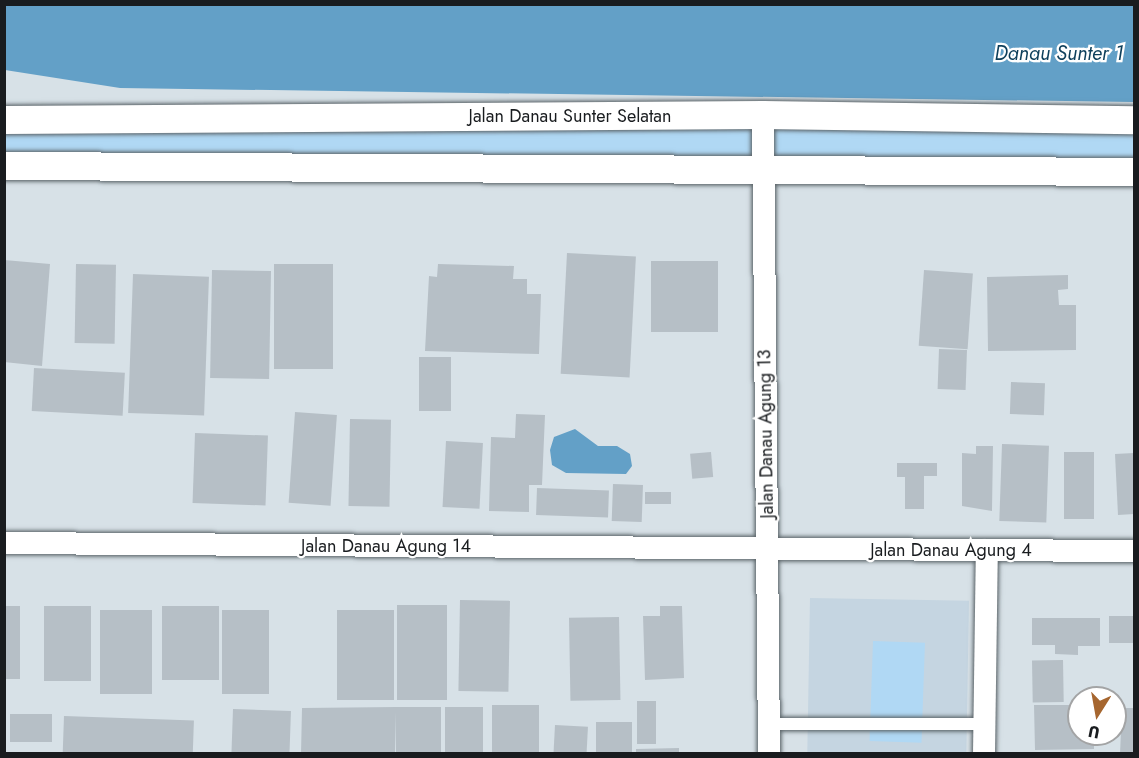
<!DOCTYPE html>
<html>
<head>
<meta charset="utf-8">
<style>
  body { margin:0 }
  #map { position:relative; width:1139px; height:758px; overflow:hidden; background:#d7e1e7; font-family:Jost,sans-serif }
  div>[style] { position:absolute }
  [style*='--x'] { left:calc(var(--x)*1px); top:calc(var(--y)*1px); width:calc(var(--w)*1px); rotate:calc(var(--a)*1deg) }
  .built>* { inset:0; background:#c5d5e1; transform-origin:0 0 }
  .green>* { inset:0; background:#b0d8f4; transform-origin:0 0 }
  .water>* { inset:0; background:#63a0c7 }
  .building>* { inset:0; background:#b6bfc6; transform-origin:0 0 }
  .roads { filter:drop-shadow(0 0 2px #5b6469) drop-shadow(0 0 2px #5b6469) }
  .service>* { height:12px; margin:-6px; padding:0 6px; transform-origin:6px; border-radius:6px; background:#fff }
  .minor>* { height:22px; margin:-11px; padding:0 11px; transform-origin:11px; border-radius:11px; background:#fff }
  .tertiary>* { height:28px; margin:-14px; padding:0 14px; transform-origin:14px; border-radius:14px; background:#fff }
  span { translate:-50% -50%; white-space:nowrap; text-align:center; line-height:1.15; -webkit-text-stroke:4.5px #fff; paint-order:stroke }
  .street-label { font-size:18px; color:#191c1f }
  .water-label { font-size:20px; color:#0e3f5b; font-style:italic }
  .frame { position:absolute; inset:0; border:6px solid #191c1f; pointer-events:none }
  .north { position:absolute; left:1067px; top:686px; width:60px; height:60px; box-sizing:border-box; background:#fff; border:2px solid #a3a4a5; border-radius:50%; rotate:191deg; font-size:16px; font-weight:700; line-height:24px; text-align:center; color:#191c1f }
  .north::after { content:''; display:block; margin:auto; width:21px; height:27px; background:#a6662f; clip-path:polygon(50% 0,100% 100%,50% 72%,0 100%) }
</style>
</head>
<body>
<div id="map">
  <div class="built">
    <i style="left:810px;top:598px;width:159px;height:156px;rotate:1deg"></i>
  </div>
  <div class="green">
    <i style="left:4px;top:120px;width:1130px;height:47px"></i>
    <i style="left:873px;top:641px;width:52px;height:100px;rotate:2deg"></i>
  </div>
  <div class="water">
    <i style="clip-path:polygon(4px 5px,1134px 5px,1134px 102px,120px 88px,5px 70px)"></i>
    <i style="clip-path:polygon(575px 429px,598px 446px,617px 446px,630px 454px,632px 466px,626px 474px,566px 473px,552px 465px,550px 450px,554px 437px)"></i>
  </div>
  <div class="building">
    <i style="left:567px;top:253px;width:69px;height:121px;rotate:3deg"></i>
    <i style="clip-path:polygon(4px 260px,50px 264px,42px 366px,4px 362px)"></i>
    <i style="left:651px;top:261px;width:67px;height:71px"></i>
    <i style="left:76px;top:264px;width:40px;height:79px;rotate:1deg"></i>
    <i style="left:274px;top:264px;width:59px;height:105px"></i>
    <i style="clip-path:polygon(438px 264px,514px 266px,513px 279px,527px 279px,527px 294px,541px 294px,539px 354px,425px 351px,429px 276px,437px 277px)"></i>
    <i style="left:212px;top:270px;width:59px;height:108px;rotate:1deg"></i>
    <i style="left:924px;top:270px;width:49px;height:76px;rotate:4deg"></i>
    <i style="left:133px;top:274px;width:76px;height:139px;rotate:2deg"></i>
    <i style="clip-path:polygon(1068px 275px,1068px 289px,1058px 290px,1059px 305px,1076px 305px,1076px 350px,988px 351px,987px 277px)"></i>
    <i style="left:939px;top:349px;width:28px;height:40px;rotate:2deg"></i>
    <i style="left:419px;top:357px;width:32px;height:54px"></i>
    <i style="left:34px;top:368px;width:91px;height:43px;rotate:3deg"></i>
    <i style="left:1011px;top:382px;width:34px;height:32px;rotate:2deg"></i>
    <i style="left:295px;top:412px;width:42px;height:91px;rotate:4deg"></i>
    <i style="clip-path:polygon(516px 414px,545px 415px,542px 485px,529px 485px,529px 512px,489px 511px,491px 437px,515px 438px)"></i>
    <i style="left:350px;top:419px;width:41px;height:87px;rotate:1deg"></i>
    <i style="left:195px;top:433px;width:73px;height:70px;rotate:2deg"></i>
    <i style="left:446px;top:441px;width:37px;height:66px;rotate:3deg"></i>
    <i style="left:1002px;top:444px;width:47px;height:77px;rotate:2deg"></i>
    <i style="clip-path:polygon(976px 446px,993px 446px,992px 511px,962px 506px,962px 453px,976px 454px)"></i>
    <i style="left:711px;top:452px;width:25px;height:21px;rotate:85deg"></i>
    <i style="left:1064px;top:452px;width:30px;height:67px"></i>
    <i style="clip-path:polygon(1134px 453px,1134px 514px,1118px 515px,1115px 454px)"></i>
    <i style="clip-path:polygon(897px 463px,937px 463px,937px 476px,924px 476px,924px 509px,905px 509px,905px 477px,897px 477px)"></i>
    <i style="left:613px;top:484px;width:30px;height:37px;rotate:2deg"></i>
    <i style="left:537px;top:488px;width:72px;height:27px;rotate:2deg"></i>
    <i style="left:671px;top:492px;width:12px;height:26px;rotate:90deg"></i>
    <i style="left:460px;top:600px;width:50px;height:91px;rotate:1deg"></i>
    <i style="left:397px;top:605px;width:50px;height:95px"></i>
    <i style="left:4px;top:606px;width:16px;height:73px"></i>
    <i style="left:44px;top:606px;width:47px;height:75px"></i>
    <i style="left:162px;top:606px;width:57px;height:74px"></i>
    <i style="clip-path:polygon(660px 606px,682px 606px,684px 678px,645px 680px,643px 616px,660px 616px)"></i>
    <i style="left:100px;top:610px;width:52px;height:84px"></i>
    <i style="left:222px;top:610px;width:47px;height:84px"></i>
    <i style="left:337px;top:610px;width:57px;height:90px"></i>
    <i style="left:1109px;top:616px;width:25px;height:27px"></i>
    <i style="left:619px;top:617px;width:83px;height:50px;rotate:89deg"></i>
    <i style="clip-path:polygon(1032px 618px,1100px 618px,1100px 646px,1078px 646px,1078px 655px,1055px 654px,1055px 645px,1032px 645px)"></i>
    <i style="left:1063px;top:660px;width:42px;height:31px;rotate:89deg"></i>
    <i style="left:637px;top:701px;width:19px;height:43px"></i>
    <i style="left:492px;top:705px;width:47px;height:49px"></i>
    <i style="clip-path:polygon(1034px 705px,1079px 705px,1079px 734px,1094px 734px,1094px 749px,1035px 750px)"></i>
    <i style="clip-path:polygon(396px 707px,441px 707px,441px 754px,396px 754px,395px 712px,395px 754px,301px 754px,302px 708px)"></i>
    <i style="left:445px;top:707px;width:38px;height:47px"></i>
    <i style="clip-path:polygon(1122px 708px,1134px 708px,1134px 754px,1120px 754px)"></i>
    <i style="left:233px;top:709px;width:58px;height:45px;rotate:2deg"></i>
    <i style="left:52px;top:714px;width:28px;height:42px;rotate:90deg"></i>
    <i style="left:64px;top:716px;width:130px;height:38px;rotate:2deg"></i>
    <i style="left:596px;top:722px;width:36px;height:32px"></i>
    <i style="left:555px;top:725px;width:33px;height:29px;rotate:3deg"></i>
    <i style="clip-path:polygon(679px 748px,679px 754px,636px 754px,636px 749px)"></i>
  </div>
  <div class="roads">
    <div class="service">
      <i style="--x:769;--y:724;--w:216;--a:0"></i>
    </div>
    <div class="minor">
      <i style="--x:763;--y:115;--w:639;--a:89.46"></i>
      <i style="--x:4;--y:543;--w:1130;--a:0.41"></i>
      <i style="--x:984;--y:754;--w:204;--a:-89.2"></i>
    </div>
    <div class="tertiary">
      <i style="--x:4;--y:120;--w:759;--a:-0.38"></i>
      <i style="--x:763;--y:115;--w:371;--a:0.8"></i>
      <i style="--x:4;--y:166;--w:1130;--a:0.3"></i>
    </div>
  </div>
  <div class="street-label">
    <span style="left:570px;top:116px">Jalan Danau Sunter Selatan</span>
    <span style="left:766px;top:434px;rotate:-91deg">Jalan Danau Agung 13</span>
    <span style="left:386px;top:546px">Jalan Danau Agung 14</span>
    <span style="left:951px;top:550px">Jalan Danau Agung 4</span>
  </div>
  <div class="water-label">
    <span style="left:1059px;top:53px">Danau Sunter 1</span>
  </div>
  <div class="frame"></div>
  <div class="north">U</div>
</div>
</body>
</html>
